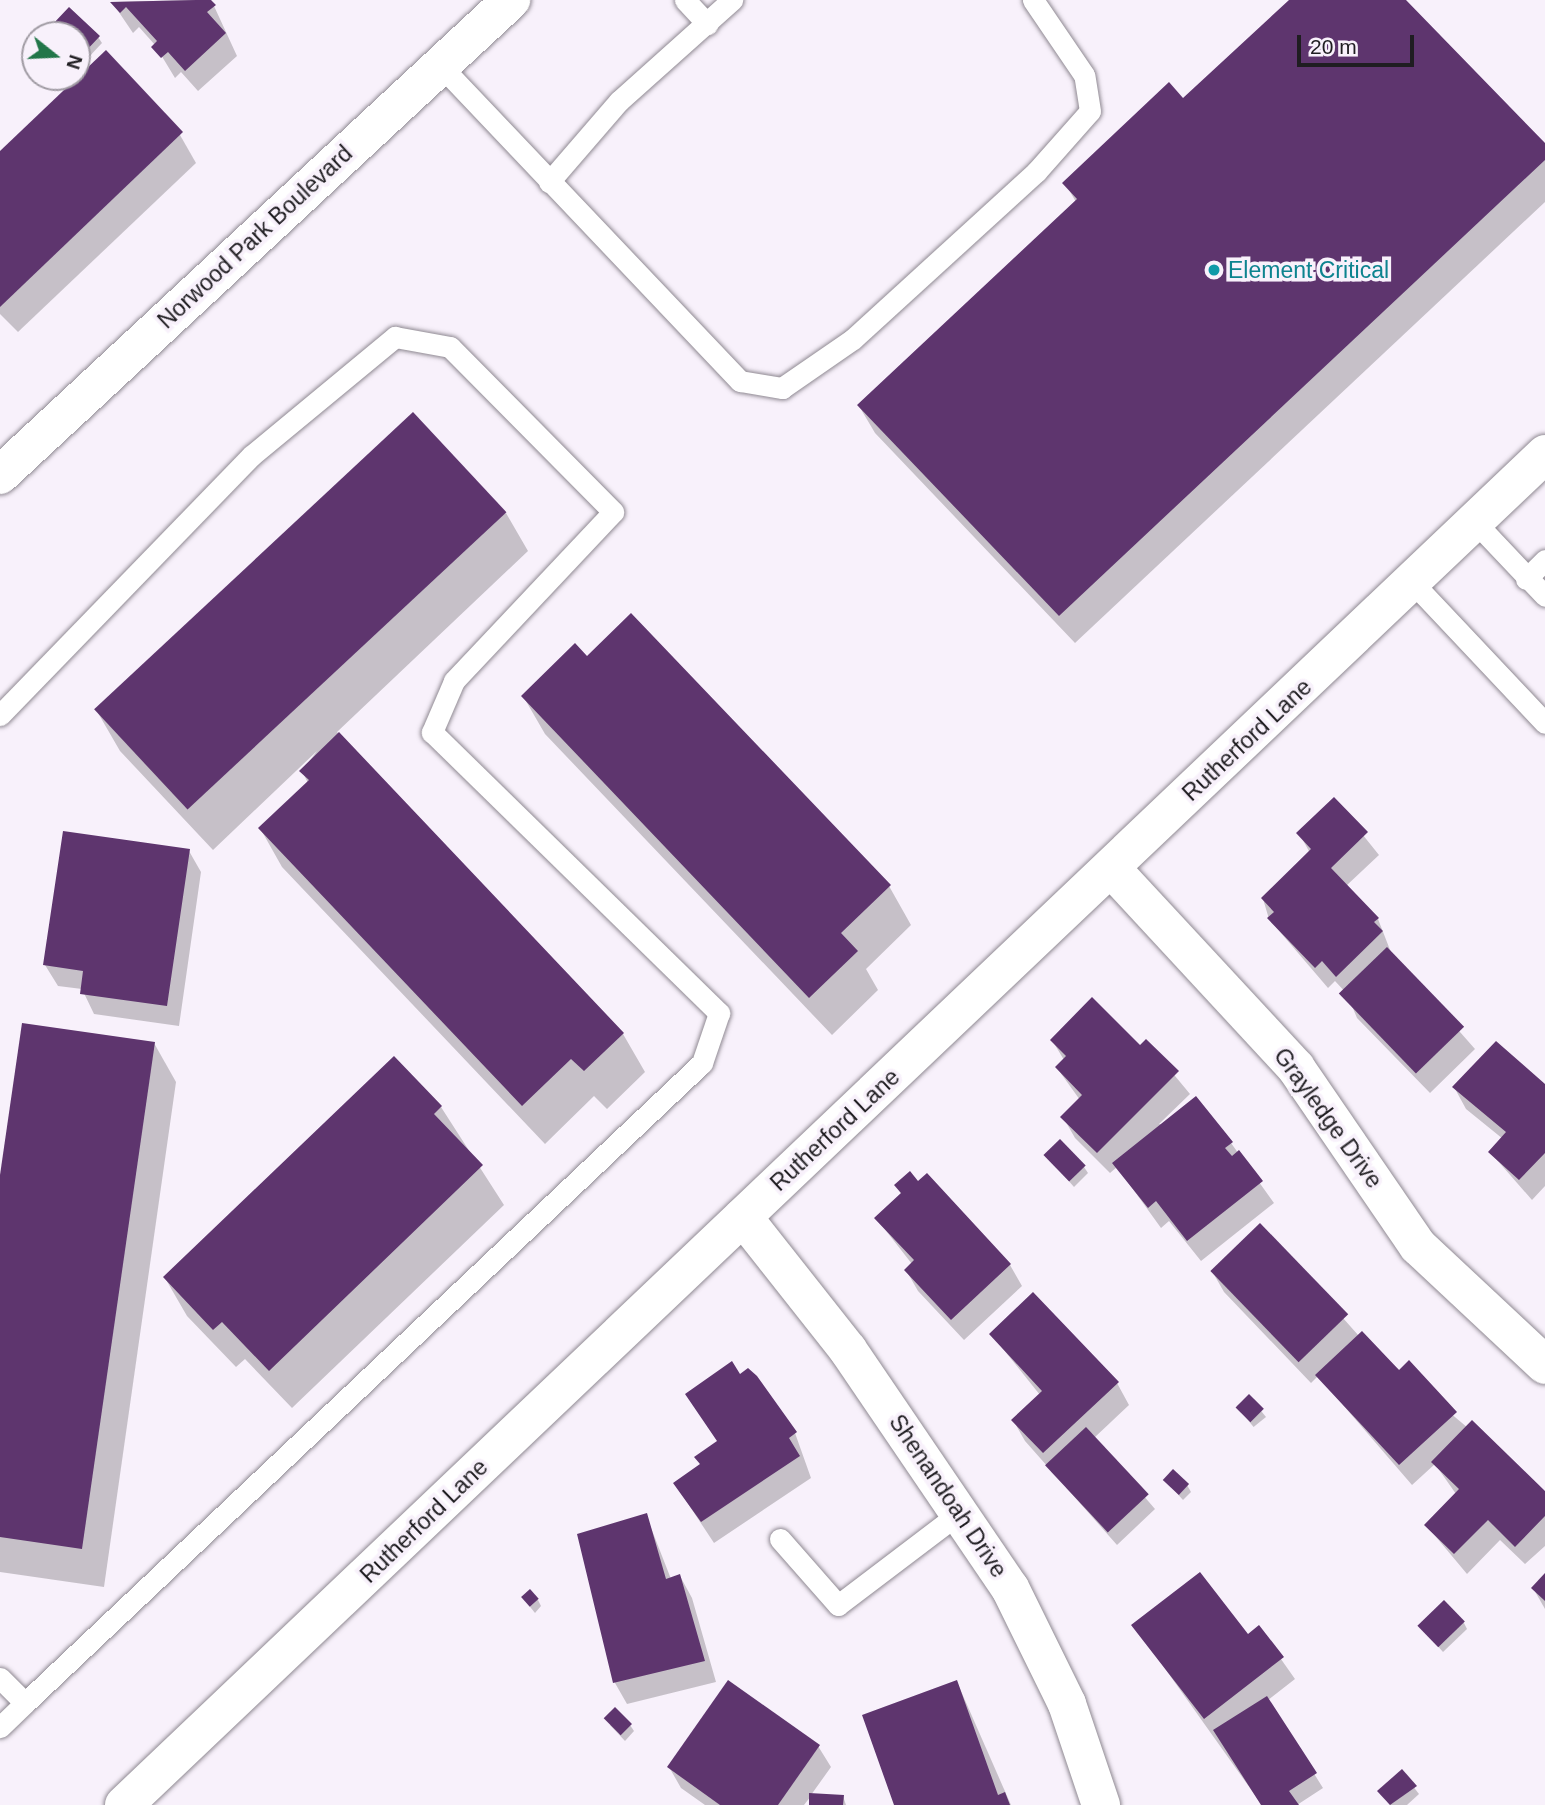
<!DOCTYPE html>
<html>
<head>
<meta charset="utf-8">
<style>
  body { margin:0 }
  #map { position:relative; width:1545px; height:1805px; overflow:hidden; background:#f8f1fb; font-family:Helvetica,sans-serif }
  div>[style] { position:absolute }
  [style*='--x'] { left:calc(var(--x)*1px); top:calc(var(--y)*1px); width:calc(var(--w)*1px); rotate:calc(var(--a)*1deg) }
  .shadow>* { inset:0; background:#0003; transform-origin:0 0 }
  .building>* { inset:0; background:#5e356e; transform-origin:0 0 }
  .roads { filter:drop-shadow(0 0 2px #8f8992) drop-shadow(0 0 2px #8f8992) }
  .lane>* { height:21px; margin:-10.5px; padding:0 10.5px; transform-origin:10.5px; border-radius:10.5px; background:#fff }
  .street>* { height:38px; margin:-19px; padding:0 19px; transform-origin:19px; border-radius:19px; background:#fff }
  .secondary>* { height:38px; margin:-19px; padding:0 19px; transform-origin:19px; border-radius:19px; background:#fff }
  .dots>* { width:19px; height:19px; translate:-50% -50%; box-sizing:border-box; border:4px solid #f8f1fb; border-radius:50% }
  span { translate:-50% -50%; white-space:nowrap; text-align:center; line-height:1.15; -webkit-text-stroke:7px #f8f1fb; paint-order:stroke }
  .street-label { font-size:23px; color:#1f1d21 }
  .culture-label { font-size:23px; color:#0d838f }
  .left { translate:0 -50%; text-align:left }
  .north { position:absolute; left:21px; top:21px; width:70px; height:70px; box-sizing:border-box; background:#f8f1fb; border:2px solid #a19ca4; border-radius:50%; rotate:108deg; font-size:19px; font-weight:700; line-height:28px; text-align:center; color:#1f1d21 }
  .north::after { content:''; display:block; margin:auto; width:24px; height:32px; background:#227649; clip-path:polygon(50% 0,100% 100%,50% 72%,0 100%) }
  .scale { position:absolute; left:1297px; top:35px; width:117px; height:32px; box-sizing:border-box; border:4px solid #1f1d21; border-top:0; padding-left:9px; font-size:21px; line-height:24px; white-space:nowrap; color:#1f1d21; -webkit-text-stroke:5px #f8f1fb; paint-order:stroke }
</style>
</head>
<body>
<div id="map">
  <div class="shadow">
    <i style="clip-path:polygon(193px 0,214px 6px,237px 56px,198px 91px,181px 72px,175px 78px,155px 45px,139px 27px,133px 33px,112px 2px)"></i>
    <i style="clip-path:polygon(1291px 0,1405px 0,1545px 146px,1545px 202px,1075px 643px,875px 433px,859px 406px,1076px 202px,1065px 183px,1183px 101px)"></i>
    <i style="clip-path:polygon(54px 25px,98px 37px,102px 43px,87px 59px,77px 50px,77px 35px,61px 35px)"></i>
    <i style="clip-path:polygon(106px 52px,180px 135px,196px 163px,18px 332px,0 314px,0 153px)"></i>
    <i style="clip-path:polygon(506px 513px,528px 551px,337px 732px,623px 1034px,645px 1072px,607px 1109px,594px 1096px,545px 1144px,282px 867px,260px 828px,308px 783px,302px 771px,317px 751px,213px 850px,120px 751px,98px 713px)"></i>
    <i style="clip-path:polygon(587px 658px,889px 886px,911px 925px,866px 969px,878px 990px,832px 1035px,545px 734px,523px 696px)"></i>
    <i style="clip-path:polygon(1334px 799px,1379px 855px,1346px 886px,1378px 919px,1392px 955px,1475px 1049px,1430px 1093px,1357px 1018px,1347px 994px,1335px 981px,1328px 988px,1269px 919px,1263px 899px,1310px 853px,1299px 833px)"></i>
    <i style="clip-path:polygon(189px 851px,201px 872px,179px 1026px,94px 1014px,82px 989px,58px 986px,45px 965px)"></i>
    <i style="clip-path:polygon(1052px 1040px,1140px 1047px,1146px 1041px,1190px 1094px,1159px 1124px,1231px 1143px,1274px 1203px,1201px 1261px,1169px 1221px,1161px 1228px,1117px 1167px,1110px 1173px,1075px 1138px,1063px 1117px,1080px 1100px,1057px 1068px,1064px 1060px)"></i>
    <i style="clip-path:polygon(154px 1043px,176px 1082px,104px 1587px,0 1572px,0 1187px)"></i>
    <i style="clip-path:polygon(1454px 1087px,1545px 1087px,1545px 1186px,1532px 1200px,1490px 1152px,1503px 1139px,1466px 1109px)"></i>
    <i style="clip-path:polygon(441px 1107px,504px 1205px,292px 1408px,245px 1359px,236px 1367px,187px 1316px,165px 1278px)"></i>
    <i style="clip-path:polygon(1046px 1155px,1084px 1167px,1088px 1173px,1074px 1187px)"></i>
    <i style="clip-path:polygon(896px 1186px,1010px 1265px,1022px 1286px,964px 1340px,918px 1291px,906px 1270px,912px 1264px,876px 1218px,902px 1195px)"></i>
    <i style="clip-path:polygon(1260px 1225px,1359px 1336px,1545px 1493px,1545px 1546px,1525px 1564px,1500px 1540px,1467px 1574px,1426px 1525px,1456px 1494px,1435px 1464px,1412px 1485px,1318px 1376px,1311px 1383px,1224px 1292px,1212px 1271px)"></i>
    <i style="clip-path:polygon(991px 1334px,1117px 1383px,1129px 1405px,1094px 1438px,1155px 1509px,1117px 1545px,1025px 1441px,1013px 1420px,1040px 1395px)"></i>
    <i style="clip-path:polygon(740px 1376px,756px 1377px,795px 1433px,811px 1478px,714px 1543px,675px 1484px,701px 1466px,696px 1457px,718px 1442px,687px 1395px)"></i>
    <i style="left:1249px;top:1396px;width:27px;height:16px;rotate:51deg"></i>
    <i style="clip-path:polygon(1165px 1480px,1187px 1485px,1191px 1492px,1183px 1500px)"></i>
    <i style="clip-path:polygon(646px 1515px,671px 1579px,680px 1576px,692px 1598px,716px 1682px,627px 1704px,615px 1683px,579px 1535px)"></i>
    <i style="clip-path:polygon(1545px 1576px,1545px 1609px,1533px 1588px)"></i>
    <i style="clip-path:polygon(523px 1598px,538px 1600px,541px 1606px,535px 1613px)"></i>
    <i style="clip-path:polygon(1464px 1623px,1467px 1629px,1443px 1652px,1420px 1626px)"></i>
    <i style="clip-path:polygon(1134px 1625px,1248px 1636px,1259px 1628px,1295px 1679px,1268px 1700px,1323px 1788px,1297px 1805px,1262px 1805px)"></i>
    <i style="clip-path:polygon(957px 1682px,1011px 1805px,896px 1805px)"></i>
    <i style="clip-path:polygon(610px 1725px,630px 1725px,634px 1731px,625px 1741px)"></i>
    <i style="clip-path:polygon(818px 1746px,831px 1767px,811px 1795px,843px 1796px,846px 1805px,810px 1805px,811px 1796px,804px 1805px,705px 1805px,681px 1788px,669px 1767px)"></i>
    <i style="clip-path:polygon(1402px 1772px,1419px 1794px,1407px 1805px,1390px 1805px,1380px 1792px)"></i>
  </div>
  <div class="building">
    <i style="clip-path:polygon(196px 0,211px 0,216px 5px,207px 12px,226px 33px,185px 71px,168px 52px,161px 58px,151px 47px,157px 41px,126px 7px,120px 13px,110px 2px)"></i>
    <i style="clip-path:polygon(1289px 0,1406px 0,1545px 143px,1545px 160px,1059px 616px,857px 405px,1077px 199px,1062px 183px,1169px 82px,1183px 98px)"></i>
    <i style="clip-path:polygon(69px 7px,100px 36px,83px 54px,77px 35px,63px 35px,52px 25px)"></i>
    <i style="clip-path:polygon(106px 50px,183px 132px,0 307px,0 151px)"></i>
    <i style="left:413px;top:412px;width:137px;height:436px;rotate:47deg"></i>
    <i style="clip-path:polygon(631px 613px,891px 885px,841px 933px,858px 951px,809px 998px,521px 696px,575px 643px,587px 656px)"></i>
    <i style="clip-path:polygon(339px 732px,624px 1033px,584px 1071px,571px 1059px,522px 1106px,258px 828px,309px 780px,299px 771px)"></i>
    <i style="clip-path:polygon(1334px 797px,1368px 832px,1331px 868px,1379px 918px,1374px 922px,1383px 931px,1336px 977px,1322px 961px,1315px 968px,1267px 918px,1274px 912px,1261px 898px,1311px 849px,1296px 833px)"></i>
    <i style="clip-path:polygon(63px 831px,190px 849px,167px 1006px,80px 994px,83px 971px,43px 965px)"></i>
    <i style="left:1387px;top:947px;width:111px;height:67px;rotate:46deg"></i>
    <i style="clip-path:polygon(1092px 997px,1140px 1045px,1146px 1039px,1179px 1071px,1097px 1153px,1060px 1117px,1082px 1095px,1055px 1067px,1066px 1056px,1050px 1040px)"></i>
    <i style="clip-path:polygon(22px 1023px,155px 1042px,82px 1549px,0 1537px,0 1175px)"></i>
    <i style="clip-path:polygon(1496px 1041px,1545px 1084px,1545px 1153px,1519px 1180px,1488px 1152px,1506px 1132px,1452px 1087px)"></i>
    <i style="clip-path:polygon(394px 1056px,442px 1106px,434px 1114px,483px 1165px,269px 1371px,222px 1322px,213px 1330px,163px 1277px)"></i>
    <i style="clip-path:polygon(1196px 1096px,1233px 1142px,1225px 1148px,1232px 1156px,1239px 1150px,1263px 1181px,1187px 1241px,1156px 1201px,1148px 1208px,1112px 1163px)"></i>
    <i style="left:1060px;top:1139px;width:37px;height:23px;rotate:46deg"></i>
    <i style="clip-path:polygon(910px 1171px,918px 1181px,927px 1173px,1011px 1264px,951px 1320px,904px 1270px,914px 1260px,874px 1218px,901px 1193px,894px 1185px)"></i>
    <i style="left:1260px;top:1223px;width:127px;height:69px;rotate:46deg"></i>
    <i style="clip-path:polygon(1033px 1292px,1119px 1382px,1043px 1453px,1011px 1420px,1042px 1391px,989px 1334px)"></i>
    <i style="clip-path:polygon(1362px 1331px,1399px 1370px,1409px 1360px,1457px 1412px,1399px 1465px,1315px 1375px)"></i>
    <i style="clip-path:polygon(732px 1361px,740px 1374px,748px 1368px,757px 1376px,797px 1432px,789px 1438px,800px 1456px,701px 1522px,673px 1483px,700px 1464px,694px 1457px,717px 1441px,685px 1394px)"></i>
    <i style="left:1249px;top:1394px;width:21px;height:19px;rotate:45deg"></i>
    <i style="clip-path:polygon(1472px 1420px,1545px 1491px,1545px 1516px,1515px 1547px,1488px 1520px,1454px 1554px,1424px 1525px,1459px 1489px,1431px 1462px)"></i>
    <i style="left:1086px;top:1427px;width:92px;height:56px;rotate:47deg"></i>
    <i style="left:1173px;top:1469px;width:22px;height:15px;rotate:43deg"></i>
    <i style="clip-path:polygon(647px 1513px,666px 1579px,680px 1574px,705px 1661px,613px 1683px,577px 1534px)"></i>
    <i style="clip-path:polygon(1200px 1572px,1248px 1634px,1259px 1625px,1284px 1657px,1204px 1719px,1131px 1625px)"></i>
    <i style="clip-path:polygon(1545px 1573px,1545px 1601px,1531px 1588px)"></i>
    <i style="left:530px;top:1589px;width:13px;height:12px;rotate:48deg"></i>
    <i style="left:1444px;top:1600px;width:30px;height:37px;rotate:46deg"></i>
    <i style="clip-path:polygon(728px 1680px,820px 1745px,778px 1805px,720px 1805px,667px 1767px)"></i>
    <i style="clip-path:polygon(957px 1680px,998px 1795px,1005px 1792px,1010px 1805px,894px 1805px,862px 1715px)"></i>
    <i style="clip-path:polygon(1267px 1696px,1317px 1773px,1289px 1791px,1299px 1805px,1261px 1805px,1213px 1730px)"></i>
    <i style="left:615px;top:1707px;width:24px;height:16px;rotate:45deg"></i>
    <i style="clip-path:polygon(1402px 1769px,1417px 1786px,1390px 1805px,1377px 1791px)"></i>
    <i style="clip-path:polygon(809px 1793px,844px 1795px,843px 1805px,809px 1805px)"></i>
  </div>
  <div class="roads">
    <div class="lane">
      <i style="--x:685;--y:0;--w:33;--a:47"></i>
      <i style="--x:440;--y:65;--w:436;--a:46.5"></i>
      <i style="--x:740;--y:381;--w:43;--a:9.5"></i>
      <i style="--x:782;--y:388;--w:86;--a:-34.6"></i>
      <i style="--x:853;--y:339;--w:248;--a:-42.4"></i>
      <i style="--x:1036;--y:172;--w:81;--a:-48.5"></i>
      <i style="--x:1090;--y:111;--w:36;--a:-99"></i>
      <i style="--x:1084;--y:75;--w:91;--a:-124.2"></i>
      <i style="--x:549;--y:182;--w:107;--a:-49.2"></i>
      <i style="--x:619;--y:101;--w:152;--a:-41.8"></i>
      <i style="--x:1476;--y:523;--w:100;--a:46.6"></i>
      <i style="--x:1526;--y:579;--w:27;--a:-45"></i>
      <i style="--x:1413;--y:583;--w:192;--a:46.7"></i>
      <i style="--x:0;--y:715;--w:361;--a:-45.9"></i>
      <i style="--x:251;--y:456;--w:187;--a:-39.6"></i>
      <i style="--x:395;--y:337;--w:56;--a:10.3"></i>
      <i style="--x:450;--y:347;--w:232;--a:45.3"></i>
      <i style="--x:613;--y:512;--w:232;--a:133.3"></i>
      <i style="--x:454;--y:681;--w:56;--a:113.3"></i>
      <i style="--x:432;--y:732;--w:402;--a:44.4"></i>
      <i style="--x:719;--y:1013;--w:53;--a:108.8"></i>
      <i style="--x:702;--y:1063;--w:932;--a:136.61"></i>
      <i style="--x:780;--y:1539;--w:88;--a:48.7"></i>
      <i style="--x:838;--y:1605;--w:152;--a:-37.2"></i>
      <i style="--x:0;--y:1678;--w:35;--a:45"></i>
      <i style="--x:25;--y:1703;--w:35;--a:136"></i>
    </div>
    <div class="street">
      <i style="--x:0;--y:475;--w:698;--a:-42.91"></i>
      <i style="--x:1111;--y:868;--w:272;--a:47.2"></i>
      <i style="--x:1296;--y:1068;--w:216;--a:55.6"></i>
      <i style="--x:1418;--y:1246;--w:174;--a:43.1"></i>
      <i style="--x:743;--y:1217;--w:169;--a:51.7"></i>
      <i style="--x:848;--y:1350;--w:288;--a:55.8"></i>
      <i style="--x:1010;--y:1588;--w:129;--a:63.8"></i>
      <i style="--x:1067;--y:1704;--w:107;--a:71.4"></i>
    </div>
    <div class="secondary">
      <i style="--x:124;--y:1805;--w:1961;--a:-43.55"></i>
    </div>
  </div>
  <div class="dots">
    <i style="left:1214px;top:270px;background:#0f9aa8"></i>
  </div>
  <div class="street-label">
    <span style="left:255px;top:237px;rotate:-43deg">Norwood Park Boulevard</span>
    <span style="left:1247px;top:740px;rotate:-43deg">Rutherford Lane</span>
    <span style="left:1328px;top:1118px;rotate:54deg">Grayledge Drive</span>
    <span style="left:835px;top:1130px;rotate:-43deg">Rutherford Lane</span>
    <span style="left:948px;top:1496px;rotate:56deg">Shenandoah Drive</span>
    <span style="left:424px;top:1521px;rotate:-44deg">Rutherford Lane</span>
  </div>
  <div class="culture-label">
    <span class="left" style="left:1228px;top:270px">Element Critical</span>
  </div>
  <div class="north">N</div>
  <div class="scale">20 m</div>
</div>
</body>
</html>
